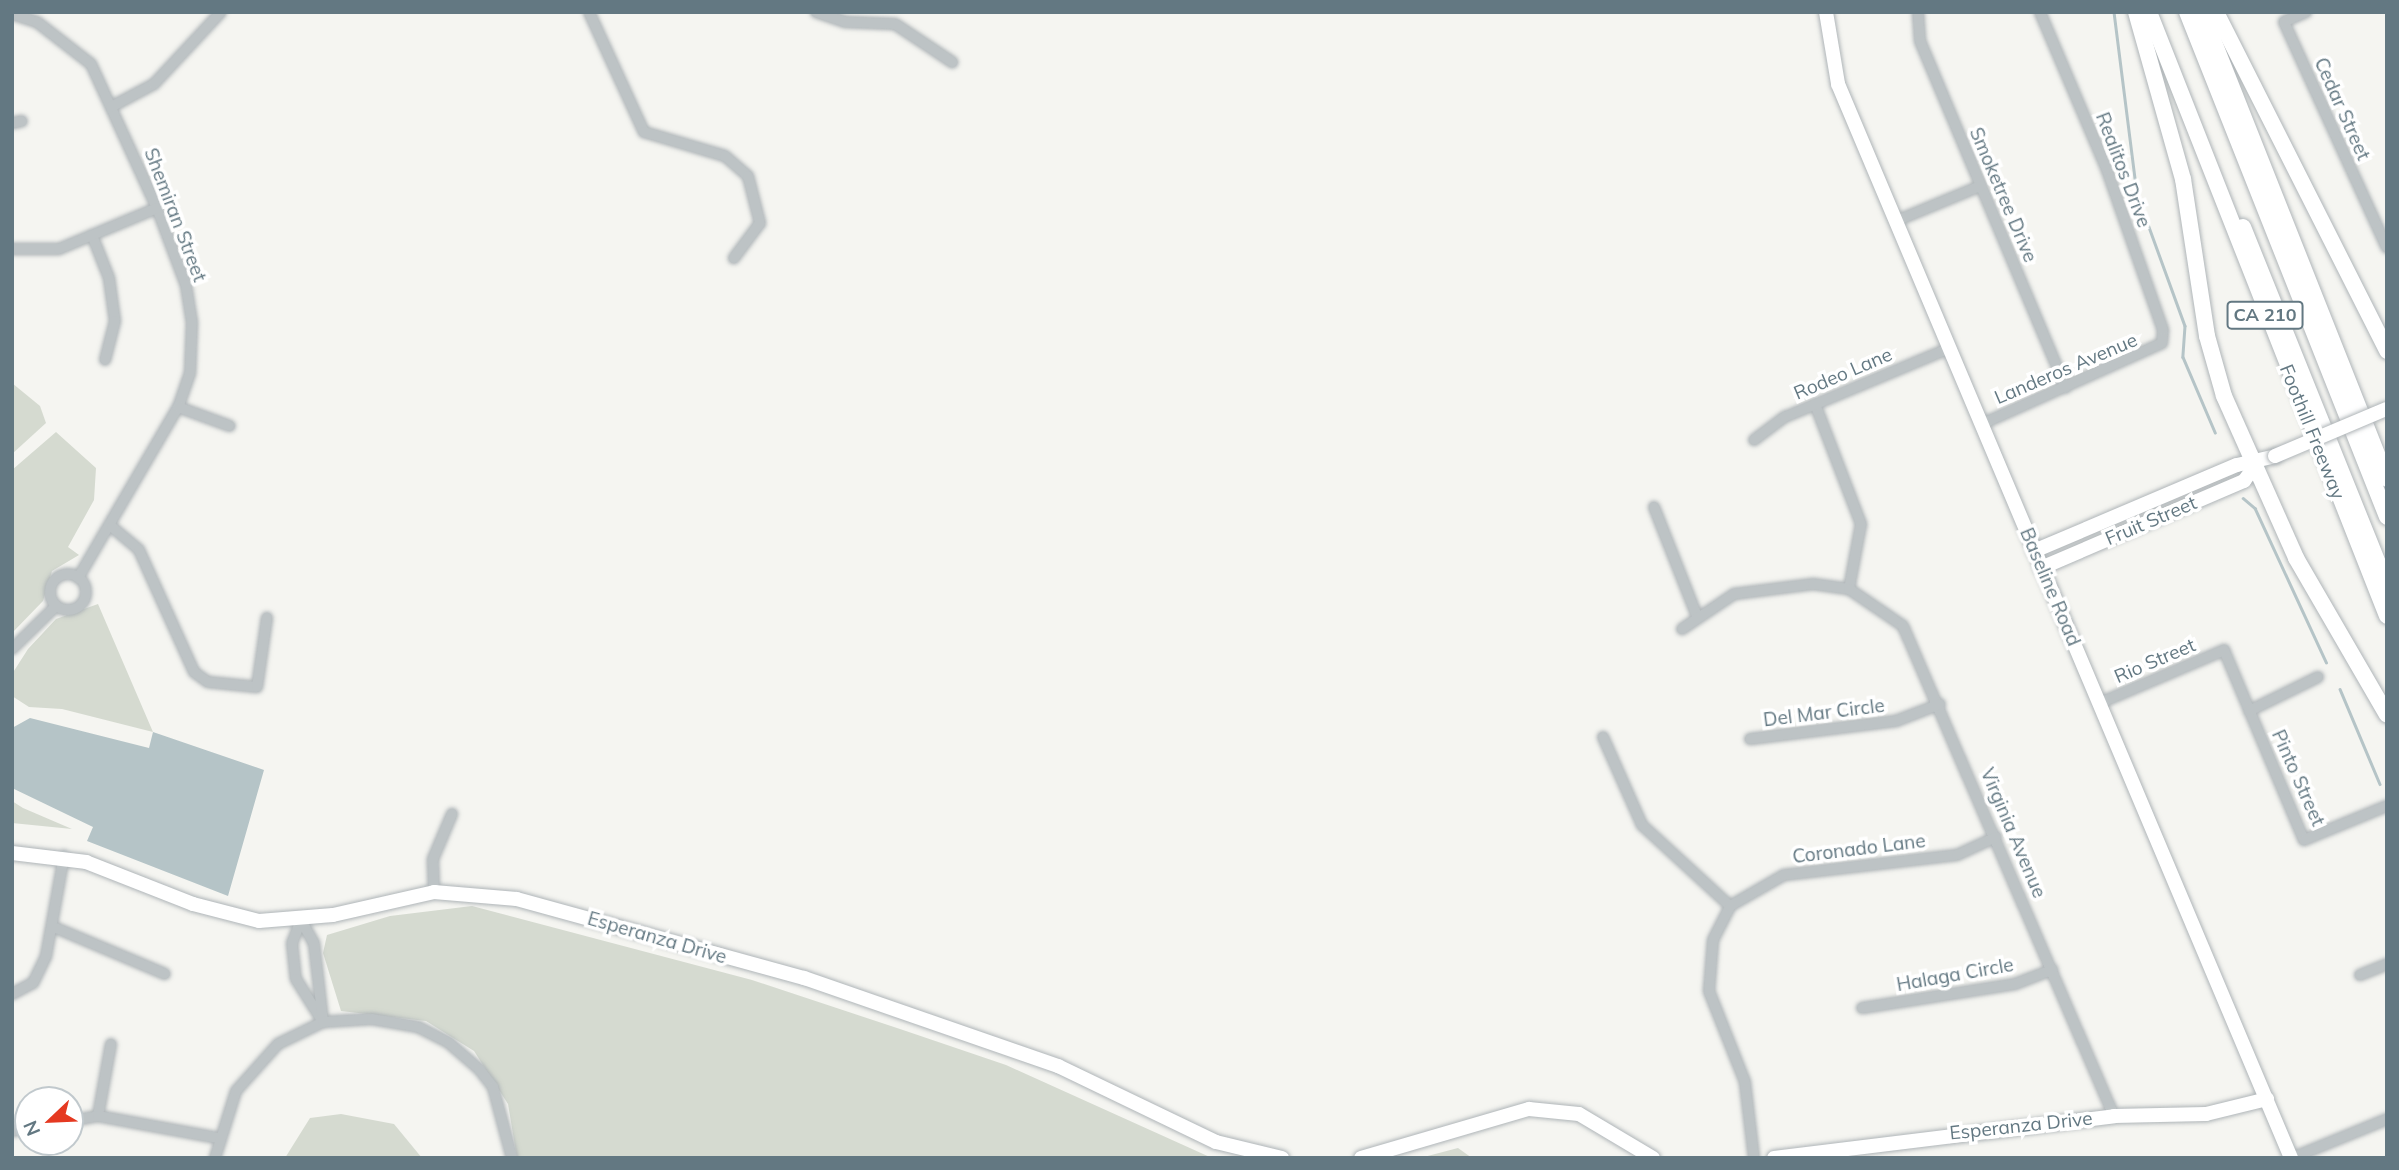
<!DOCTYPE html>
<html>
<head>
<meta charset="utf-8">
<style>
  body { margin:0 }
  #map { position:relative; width:2399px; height:1170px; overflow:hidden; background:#f5f5f1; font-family:Mulish,sans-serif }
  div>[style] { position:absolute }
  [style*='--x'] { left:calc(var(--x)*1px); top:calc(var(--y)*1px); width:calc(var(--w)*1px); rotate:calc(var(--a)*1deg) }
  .green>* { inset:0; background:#d5dad0 }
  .water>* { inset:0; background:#b5c4c7 }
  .stream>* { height:2.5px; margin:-1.25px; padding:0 1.25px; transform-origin:1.25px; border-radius:1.25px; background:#b5c4c7 }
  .roads { filter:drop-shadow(0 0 2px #afb5b8) drop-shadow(0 0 2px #afb5b8) }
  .minor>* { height:10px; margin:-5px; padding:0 5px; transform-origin:5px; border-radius:5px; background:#bdc3c5 }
  .minor>.ring { margin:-5px; padding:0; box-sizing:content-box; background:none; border:10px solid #bdc3c5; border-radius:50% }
  .major>* { height:14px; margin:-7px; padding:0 7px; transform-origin:7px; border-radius:7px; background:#fff }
  .highway>* { height:16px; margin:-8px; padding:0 8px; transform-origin:8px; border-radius:8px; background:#fff }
  .bridges { filter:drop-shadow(0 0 2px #afb5b8) drop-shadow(0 0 2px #afb5b8) }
  .major-bridge>* { height:14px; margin:-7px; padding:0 7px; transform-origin:7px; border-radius:7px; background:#fff }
  span { translate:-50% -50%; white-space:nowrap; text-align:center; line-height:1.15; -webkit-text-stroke:7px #fff; paint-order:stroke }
  .shield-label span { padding:2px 5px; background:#fff; border:2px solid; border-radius:5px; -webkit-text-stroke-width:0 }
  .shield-label { font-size:18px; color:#637882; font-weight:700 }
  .street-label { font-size:19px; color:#637882 }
  .frame { position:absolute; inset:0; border:14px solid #637882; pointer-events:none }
  .north { position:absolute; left:14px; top:1086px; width:70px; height:70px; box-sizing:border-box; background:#fff; border:2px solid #c1c9cd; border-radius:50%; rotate:247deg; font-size:19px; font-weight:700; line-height:28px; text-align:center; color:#637882 }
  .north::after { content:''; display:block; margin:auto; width:24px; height:32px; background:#e53921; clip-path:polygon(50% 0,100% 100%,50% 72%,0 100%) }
</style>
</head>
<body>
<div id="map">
  <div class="green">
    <i style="clip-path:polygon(12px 383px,40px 406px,46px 423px,12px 454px)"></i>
    <i style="clip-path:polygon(56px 432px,96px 468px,94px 500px,68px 547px,79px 555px,52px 571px,43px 601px,12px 633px,12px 470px)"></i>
    <i style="clip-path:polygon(98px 604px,153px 732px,62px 709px,29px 707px,12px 696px,12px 674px,28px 649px,56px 619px)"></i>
    <i style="clip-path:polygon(12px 801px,23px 808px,72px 829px,12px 823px)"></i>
    <i style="clip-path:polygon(472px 906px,752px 980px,900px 1029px,1006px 1065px,1212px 1158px,517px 1158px,508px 1104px,474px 1051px,426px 1021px,341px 1011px,323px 953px,327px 935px,390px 916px)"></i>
    <i style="clip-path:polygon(341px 1114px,394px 1124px,422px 1158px,285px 1158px,310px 1118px)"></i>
    <i style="clip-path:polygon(1458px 1148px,1472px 1158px,1420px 1158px)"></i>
  </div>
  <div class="water">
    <i style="clip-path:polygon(30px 718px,149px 748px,153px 732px,264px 770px,228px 896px,87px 841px,93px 827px,12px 788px,12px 728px)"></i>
  </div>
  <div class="stream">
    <i style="--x:2114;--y:12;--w:183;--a:82.8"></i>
    <i style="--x:2137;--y:194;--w:140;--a:70"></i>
    <i style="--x:2185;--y:326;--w:31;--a:94"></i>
    <i style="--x:2183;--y:357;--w:82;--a:66.9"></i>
    <i style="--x:2243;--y:498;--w:16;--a:40"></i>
    <i style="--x:2255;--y:508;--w:170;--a:65.2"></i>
    <i style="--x:2340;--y:689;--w:103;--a:67.2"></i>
  </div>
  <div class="roads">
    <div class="minor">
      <i style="--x:589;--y:12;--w:132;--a:65.4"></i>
      <i style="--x:644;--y:132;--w:84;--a:16.5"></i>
      <i style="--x:725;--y:156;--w:30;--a:41"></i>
      <i style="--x:748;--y:176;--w:49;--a:75.7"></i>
      <i style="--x:760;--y:223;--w:44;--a:126.6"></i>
      <i style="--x:816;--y:12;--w:31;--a:19"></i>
      <i style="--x:845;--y:22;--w:50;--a:2.3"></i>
      <i style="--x:895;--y:24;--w:69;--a:33.7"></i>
      <i style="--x:1918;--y:12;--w:29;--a:86"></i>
      <i style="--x:1920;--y:41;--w:376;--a:67.2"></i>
      <i style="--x:2306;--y:12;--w:24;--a:156"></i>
      <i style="--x:2284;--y:22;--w:248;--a:65.5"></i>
      <i style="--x:12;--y:14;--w:26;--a:18"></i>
      <i style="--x:37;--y:22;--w:68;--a:37.9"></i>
      <i style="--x:91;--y:64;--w:158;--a:65.4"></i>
      <i style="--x:157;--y:208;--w:82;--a:69.4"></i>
      <i style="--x:186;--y:285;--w:37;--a:81"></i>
      <i style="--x:192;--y:322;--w:51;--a:92.2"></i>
      <i style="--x:190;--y:373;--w:36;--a:109"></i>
      <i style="--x:178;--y:407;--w:198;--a:120.3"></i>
      <i style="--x:111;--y:107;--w:49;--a:-28.1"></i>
      <i style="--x:154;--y:84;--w:98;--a:-47.1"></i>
      <i style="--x:12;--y:123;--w:10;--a:-11"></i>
      <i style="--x:1896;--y:221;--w:91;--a:-22.6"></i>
      <i style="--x:92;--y:235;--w:46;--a:68.4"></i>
      <i style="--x:109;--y:278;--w:43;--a:82.1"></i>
      <i style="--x:115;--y:321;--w:40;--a:104.4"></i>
      <i style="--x:12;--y:249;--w:47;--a:0"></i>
      <i style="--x:59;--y:249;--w:106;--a:-22.7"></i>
      <i style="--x:1815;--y:404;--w:129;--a:69"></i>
      <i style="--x:1861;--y:524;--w:66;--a:100.5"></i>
      <i style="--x:178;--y:407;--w:55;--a:20.1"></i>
      <i style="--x:1982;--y:424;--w:197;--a:-24.2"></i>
      <i style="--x:2162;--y:343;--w:13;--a:-86"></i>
      <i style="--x:2163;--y:330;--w:170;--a:-109.3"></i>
      <i style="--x:2107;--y:170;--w:172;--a:-113"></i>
      <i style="--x:1754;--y:440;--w:39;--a:-37"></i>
      <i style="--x:1785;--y:417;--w:179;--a:-22.7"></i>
      <i style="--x:1654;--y:507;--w:117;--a:68.5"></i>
      <i style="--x:112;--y:527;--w:35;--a:40"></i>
      <i style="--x:139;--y:550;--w:134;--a:65.7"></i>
      <i style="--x:194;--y:672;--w:17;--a:36"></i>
      <i style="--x:208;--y:682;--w:49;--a:5.8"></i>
      <i style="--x:257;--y:687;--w:70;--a:-81.8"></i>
      <i class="ring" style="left:50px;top:574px;width:26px;height:26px"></i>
      <i style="--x:1682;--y:629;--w:63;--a:-33.9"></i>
      <i style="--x:1734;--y:594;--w:80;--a:-7.2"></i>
      <i style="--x:1813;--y:584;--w:36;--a:8"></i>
      <i style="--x:1849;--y:589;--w:65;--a:34.4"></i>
      <i style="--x:1903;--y:626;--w:533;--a:66.7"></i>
      <i style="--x:12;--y:649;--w:62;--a:-44.3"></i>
      <i style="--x:2100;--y:703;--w:135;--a:-23.1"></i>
      <i style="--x:2224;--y:650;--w:206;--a:67.2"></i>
      <i style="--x:2304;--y:840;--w:90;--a:-22.3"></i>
      <i style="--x:2249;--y:711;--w:77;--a:-26.2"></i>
      <i style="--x:1603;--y:737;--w:96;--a:66.1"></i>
      <i style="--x:1642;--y:825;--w:120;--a:42.6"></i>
      <i style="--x:1750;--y:739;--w:147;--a:-7"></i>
      <i style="--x:1896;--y:721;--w:47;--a:-21.1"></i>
      <i style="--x:434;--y:892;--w:33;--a:-92"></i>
      <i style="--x:433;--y:859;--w:49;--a:-67.1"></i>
      <i style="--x:301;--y:920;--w:25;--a:111"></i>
      <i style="--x:292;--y:943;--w:36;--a:84"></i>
      <i style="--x:296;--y:979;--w:51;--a:57.9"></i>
      <i style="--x:301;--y:920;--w:26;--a:61"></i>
      <i style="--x:314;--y:943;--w:80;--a:83.5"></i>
      <i style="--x:56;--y:928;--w:118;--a:22.9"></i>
      <i style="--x:2360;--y:975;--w:29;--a:-22"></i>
      <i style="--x:12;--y:994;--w:24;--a:-28"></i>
      <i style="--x:33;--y:983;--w:30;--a:-64"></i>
      <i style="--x:46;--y:956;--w:102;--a:-79.8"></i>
      <i style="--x:1862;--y:1008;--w:155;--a:-8.9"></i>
      <i style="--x:2015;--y:984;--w:40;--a:-21"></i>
      <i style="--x:98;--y:1116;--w:73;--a:-79.8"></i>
      <i style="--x:70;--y:1121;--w:28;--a:-10"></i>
      <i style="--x:98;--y:1116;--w:122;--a:10.4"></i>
      <i style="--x:12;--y:1131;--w:16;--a:-11"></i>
      <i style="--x:215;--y:1158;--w:70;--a:-72.6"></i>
      <i style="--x:236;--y:1091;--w:63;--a:-48.2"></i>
      <i style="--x:278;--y:1044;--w:50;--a:-26.1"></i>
      <i style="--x:323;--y:1022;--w:49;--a:-3.5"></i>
      <i style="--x:372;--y:1019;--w:47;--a:9.9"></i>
      <i style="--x:418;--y:1027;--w:35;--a:27"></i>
      <i style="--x:449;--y:1043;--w:40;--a:41"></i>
      <i style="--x:479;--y:1069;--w:23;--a:52"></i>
      <i style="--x:493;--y:1087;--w:73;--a:75"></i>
      <i style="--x:1754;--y:1158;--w:77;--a:-96.8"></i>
      <i style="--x:1745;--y:1082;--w:98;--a:-111.6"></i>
      <i style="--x:1709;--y:991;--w:51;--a:-85.5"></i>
      <i style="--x:1713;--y:940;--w:38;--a:-63"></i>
      <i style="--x:1730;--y:906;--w:62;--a:-29.9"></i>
      <i style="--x:1784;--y:875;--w:174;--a:-6.6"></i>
      <i style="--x:1957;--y:855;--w:43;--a:-24.8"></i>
      <i style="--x:2292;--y:1158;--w:103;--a:-22.3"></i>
    </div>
    <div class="major">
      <i style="--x:1826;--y:12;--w:73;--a:80.5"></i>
      <i style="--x:1838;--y:84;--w:1166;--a:67.13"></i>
      <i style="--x:2034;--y:551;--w:220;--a:-23"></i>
      <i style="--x:2237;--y:465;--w:39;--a:-13"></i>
      <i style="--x:2041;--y:568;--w:221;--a:-23.2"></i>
      <i style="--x:2244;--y:481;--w:19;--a:-54"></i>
      <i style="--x:12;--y:853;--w:75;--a:6.9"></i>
      <i style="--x:86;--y:862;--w:115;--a:21.4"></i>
      <i style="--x:193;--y:904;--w:68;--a:14.4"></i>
      <i style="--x:259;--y:921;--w:74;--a:-4.6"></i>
      <i style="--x:333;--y:915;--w:104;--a:-12.8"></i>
      <i style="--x:434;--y:892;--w:83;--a:4.8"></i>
      <i style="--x:517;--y:899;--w:298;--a:15.4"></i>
      <i style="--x:804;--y:978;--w:269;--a:19.1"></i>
      <i style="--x:1058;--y:1066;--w:175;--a:25.7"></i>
      <i style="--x:1216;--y:1142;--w:68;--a:13.6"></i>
      <i style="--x:1361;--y:1158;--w:175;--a:-16.3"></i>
      <i style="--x:1529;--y:1109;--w:50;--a:5.7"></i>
      <i style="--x:1579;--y:1114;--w:86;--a:30.7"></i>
      <i style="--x:1774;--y:1158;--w:343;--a:-7"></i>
      <i style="--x:2114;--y:1116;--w:92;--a:-1.2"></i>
      <i style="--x:2206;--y:1114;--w:63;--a:-13.8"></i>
    </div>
    <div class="highway">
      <i style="--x:2136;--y:12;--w:173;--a:74.3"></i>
      <i style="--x:2183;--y:179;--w:159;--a:81.3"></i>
      <i style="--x:2207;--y:336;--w:62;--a:74.2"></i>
      <i style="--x:2224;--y:396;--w:177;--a:66"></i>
      <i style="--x:2296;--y:558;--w:181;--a:59.9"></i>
      <i style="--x:2149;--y:12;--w:649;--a:68.49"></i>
      <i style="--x:2187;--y:12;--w:543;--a:68.39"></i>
      <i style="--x:2202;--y:12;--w:502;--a:68.39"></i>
      <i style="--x:2216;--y:12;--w:380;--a:63.2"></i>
      <i style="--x:2243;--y:227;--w:386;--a:68.1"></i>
    </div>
  </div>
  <div class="bridges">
    <div class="major-bridge">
      <i style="--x:2275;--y:456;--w:121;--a:-22.9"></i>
    </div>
  </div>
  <div class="shield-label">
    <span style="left:2265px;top:315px">CA 210</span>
  </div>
  <div class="street-label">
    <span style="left:2342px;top:109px;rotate:66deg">Cedar Street</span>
    <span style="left:2123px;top:170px;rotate:69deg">Realitos Drive</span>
    <span style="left:2003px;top:195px;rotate:67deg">Smoketree Drive</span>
    <span style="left:175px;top:215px;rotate:69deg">Shemiran Street</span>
    <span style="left:2066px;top:369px;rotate:-23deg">Landeros Avenue</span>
    <span style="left:1843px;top:374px;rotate:-23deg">Rodeo Lane</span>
    <span style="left:2312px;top:432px;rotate:68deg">Foothill Freeway</span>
    <span style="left:2151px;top:521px;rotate:-23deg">Fruit Street</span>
    <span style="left:2050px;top:587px;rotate:67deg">Baseline Road</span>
    <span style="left:2155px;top:661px;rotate:-23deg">Rio Street</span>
    <span style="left:1824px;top:713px;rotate:-7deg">Del Mar Circle</span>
    <span style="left:2298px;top:778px;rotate:66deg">Pinto Street</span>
    <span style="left:2013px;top:833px;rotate:67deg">Virginia Avenue</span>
    <span style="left:1859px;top:849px;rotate:-7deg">Coronado Lane</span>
    <span style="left:657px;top:938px;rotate:16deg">Esperanza Drive</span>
    <span style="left:1955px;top:975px;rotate:-10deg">Halaga Circle</span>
    <span style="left:2021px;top:1126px;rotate:-6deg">Esperanza Drive</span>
  </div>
  <div class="frame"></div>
  <div class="north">N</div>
</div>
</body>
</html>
